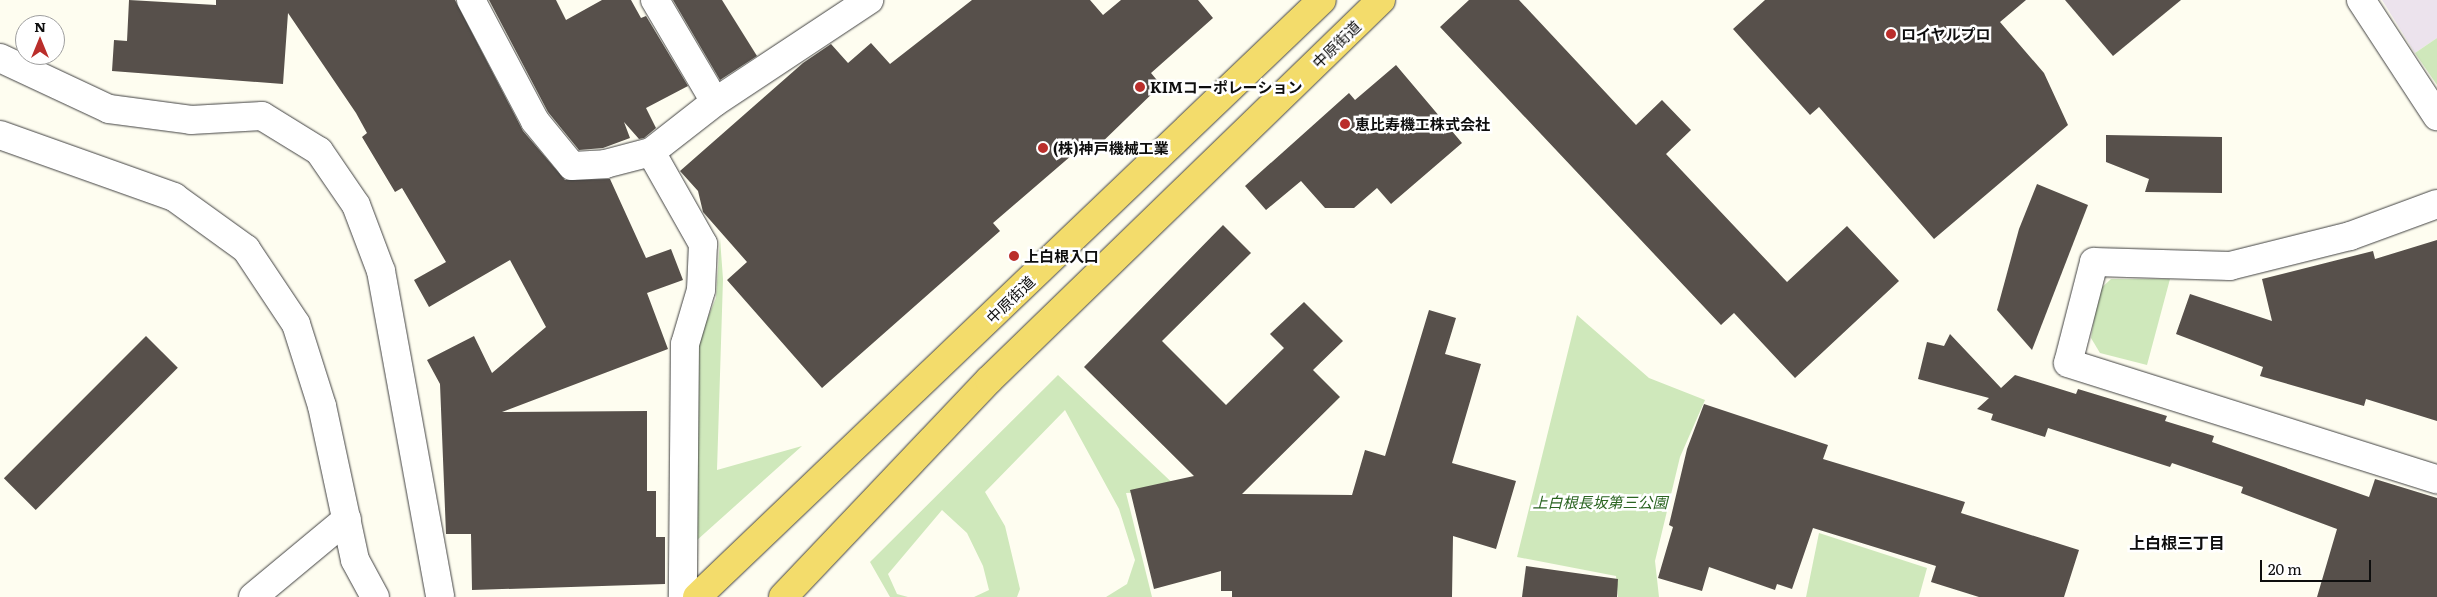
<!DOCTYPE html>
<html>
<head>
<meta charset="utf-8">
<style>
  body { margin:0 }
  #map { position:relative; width:2437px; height:597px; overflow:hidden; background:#fefdf0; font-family:Literata,"Noto Sans JP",serif }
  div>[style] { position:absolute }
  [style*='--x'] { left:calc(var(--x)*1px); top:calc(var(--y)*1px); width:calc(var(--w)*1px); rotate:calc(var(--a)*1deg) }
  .industrial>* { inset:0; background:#ece3ed }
  .green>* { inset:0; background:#cfe8bb }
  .building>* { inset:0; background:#57504b; transform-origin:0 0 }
  .roads { filter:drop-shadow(0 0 1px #414141) drop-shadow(0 0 1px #414141) }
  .minor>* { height:28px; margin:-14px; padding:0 14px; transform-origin:14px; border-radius:14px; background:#fff }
  .major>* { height:28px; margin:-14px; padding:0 14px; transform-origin:14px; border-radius:14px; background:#f3dc6b }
  .dots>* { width:14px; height:14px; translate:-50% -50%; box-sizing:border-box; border:2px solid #fff; border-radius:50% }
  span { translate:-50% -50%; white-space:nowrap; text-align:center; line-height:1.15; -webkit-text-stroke:5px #fff; paint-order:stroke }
  .poi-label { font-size:15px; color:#0e0e0e; font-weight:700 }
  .left { translate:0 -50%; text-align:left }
  .street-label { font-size:15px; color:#0e0e0e }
  .park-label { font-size:15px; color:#2a6421; font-style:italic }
  .neighbourhood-label { font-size:16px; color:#0e0e0e; font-weight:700 }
  .north { position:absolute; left:15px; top:15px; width:50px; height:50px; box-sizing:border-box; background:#fff; border:1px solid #9f9f9f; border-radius:50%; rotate:0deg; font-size:14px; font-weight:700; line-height:20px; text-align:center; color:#0e0e0e }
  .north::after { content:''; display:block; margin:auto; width:18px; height:22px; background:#ba2e2b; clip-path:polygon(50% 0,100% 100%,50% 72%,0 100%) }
  .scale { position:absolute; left:2260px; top:560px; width:111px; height:22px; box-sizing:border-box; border:2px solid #0e0e0e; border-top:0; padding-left:6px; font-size:15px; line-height:18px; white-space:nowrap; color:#0e0e0e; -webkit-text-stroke:4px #fff; paint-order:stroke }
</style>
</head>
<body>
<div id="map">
  <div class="industrial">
    <i style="clip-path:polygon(2382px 0,2437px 0,2437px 38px,2415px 53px)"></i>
  </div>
  <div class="green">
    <i style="clip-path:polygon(2437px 38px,2437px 85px,2415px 53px)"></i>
    <i style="clip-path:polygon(720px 238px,723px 279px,717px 470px,802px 446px,696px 541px,698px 341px,716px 298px)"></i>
    <i style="clip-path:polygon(2111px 279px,2170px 279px,2147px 365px,2100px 353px,2091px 338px,2099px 290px)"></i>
    <i style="clip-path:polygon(1577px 315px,1649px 378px,1705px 400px,1680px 457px,1655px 561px,1659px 597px,1618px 597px,1616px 576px,1517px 557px)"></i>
    <i style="clip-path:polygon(1058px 375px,1181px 491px,1126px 493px,1152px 597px,1106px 597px,1127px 584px,1135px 560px,1119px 509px,1065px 410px,985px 492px,1005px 526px,1020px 589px,1017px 597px,974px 597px,989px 590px,983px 566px,967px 533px,942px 510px,888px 574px,897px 594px,908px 597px,890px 597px,870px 562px)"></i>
    <i style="clip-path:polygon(1819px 533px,1927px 568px,1919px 597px,1806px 597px)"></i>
  </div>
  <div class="building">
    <i style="clip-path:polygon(129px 0,216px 5px,216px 0,455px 0,523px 131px,565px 180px,610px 179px,646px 258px,671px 249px,683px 280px,647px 293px,668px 349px,502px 412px,647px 411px,647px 491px,656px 491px,656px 537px,665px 537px,665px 584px,472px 590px,471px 534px,446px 534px,440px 384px,427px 360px,474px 336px,492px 373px,546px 327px,510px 260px,429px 307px,414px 280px,446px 262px,402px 188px,395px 192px,362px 137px,367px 133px,356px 113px,288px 13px,283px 84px,112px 71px,114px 40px,127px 41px)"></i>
    <i style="clip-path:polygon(489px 0,556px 0,566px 20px,602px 0,631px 0,641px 18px,646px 16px,688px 86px,646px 108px,656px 128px,644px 138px,639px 139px,624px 122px,630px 138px,603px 148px,579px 150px,548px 112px)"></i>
    <i style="clip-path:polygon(673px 0,722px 0,757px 56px,720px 80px)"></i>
    <i style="clip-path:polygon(972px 0,1090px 0,1103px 15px,1121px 0,1198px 0,1213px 18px,1151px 73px,1161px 85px,1093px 151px,1086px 143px,993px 223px,1000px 231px,822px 388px,727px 280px,747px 262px,703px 212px,698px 191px,680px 171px,803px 63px,831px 44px,848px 63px,871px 43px,890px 64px)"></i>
    <i style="clip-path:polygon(1469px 0,1519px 0,1636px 125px,1662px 100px,1691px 130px,1666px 154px,1787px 282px,1847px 226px,1899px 281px,1795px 378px,1734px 313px,1721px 325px,1440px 27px)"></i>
    <i style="clip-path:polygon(1765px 0,2026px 0,2000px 22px,2044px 73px,2068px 125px,1934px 239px,1819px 107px,1810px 115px,1733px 29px)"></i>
    <i style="clip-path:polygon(2065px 0,2181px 0,2113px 56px)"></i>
    <i style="clip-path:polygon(1396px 65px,1462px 143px,1391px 204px,1377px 188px,1354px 208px,1325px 208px,1301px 181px,1266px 210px,1245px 186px,1349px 93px,1355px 100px)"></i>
    <i style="clip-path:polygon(2106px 135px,2222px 137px,2222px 193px,2145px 192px,2149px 179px,2106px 162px)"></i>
    <i style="clip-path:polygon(2037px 184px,2088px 205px,2032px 350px,1997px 310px,2019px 229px)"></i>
    <i style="clip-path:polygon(1223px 225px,1251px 253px,1162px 341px,1226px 405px,1284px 348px,1270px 334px,1304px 302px,1343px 341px,1313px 370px,1340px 397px,1242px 494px,1352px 495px,1365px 450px,1385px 456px,1429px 310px,1456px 318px,1445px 354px,1481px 364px,1452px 463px,1516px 481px,1496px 549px,1453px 536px,1452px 597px,1232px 597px,1232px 591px,1221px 591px,1221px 571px,1154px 589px,1130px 490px,1194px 476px,1084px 367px)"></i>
    <i style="clip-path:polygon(2437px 240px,2437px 421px,2366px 399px,2364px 406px,2260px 376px,2263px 367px,2176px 334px,2190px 294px,2272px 321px,2262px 279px,2373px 251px,2375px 259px)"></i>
    <i style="clip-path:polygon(1950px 334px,2001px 388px,2015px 375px,2076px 394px,2078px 389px,2167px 416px,2165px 421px,2214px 436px,2212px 442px,2369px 497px,2375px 479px,2437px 498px,2437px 597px,2317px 597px,2337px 529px,2241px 493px,2243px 487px,2172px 463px,2170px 467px,2048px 428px,2045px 437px,1991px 420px,1993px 414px,1977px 409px,1989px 398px,1918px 379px,1927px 342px,1944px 346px)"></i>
    <i style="left:146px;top:336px;width:45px;height:201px;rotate:45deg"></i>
    <i style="clip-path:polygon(1704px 404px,1828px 445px,1823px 459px,1965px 502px,1961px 513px,2079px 550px,2064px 597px,1979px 597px,1931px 582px,1936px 566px,1813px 528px,1792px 589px,1777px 584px,1775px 590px,1709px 567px,1702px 591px,1658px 578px,1673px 527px,1669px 525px,1687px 449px)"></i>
    <i style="clip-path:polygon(1526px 566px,1618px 579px,1617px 597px,1522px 597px)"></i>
  </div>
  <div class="roads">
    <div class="minor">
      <i style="--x:471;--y:0;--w:137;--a:62.1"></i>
      <i style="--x:535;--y:121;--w:58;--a:50.6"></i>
      <i style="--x:572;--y:166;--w:33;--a:-3"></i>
      <i style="--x:605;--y:164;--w:48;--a:-14.6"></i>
      <i style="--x:651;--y:152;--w:81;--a:-38"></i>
      <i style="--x:715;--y:102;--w:185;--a:-33.5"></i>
      <i style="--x:655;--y:0;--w:118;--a:59.5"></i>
      <i style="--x:2361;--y:0;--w:139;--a:56.8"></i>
      <i style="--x:0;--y:58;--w:120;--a:25.1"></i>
      <i style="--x:109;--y:109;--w:83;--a:7.6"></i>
      <i style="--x:191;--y:120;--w:71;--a:-3.2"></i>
      <i style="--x:262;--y:116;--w:67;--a:31.6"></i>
      <i style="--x:319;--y:151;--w:65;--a:55.6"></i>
      <i style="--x:356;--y:205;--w:71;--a:69.3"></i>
      <i style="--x:381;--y:271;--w:331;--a:79.7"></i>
      <i style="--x:0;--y:135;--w:185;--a:19.6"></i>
      <i style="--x:174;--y:197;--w:89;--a:35.8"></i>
      <i style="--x:246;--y:249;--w:90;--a:56.3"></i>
      <i style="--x:296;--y:324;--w:86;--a:72.4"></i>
      <i style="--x:322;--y:406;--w:157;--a:77.9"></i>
      <i style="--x:355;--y:560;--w:42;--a:61.6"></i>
      <i style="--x:651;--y:152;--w:106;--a:60.5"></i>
      <i style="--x:703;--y:244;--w:46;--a:92.5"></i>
      <i style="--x:701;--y:290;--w:56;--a:106.5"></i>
      <i style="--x:685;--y:344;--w:253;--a:90.5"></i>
      <i style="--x:2437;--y:204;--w:93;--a:159.8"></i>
      <i style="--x:2350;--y:236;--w:124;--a:166"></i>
      <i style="--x:2230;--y:266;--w:136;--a:-178.3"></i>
      <i style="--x:2094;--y:262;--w:104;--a:104.4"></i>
      <i style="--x:2068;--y:363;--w:387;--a:17.5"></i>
      <i style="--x:253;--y:597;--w:122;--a:-39.7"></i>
    </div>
    <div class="major">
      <i style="--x:697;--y:597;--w:864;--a:-43.69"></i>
      <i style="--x:783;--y:597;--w:299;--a:-46.5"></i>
      <i style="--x:989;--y:380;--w:546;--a:-44.11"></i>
    </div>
  </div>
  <div class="dots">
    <i style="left:1891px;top:34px;background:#ba2e2b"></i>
    <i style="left:1140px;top:87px;background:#ba2e2b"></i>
    <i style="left:1345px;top:124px;background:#ba2e2b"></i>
    <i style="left:1043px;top:148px;background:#ba2e2b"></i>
    <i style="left:1014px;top:256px;background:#ba2e2b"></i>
  </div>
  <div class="poi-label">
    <span class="left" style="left:1901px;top:34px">ロイヤルプロ</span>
    <span class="left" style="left:1150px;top:87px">KIMコーポレーション</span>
    <span class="left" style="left:1355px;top:124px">恵比寿機工株式会社</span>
    <span class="left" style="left:1053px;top:148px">(株)神戸機械工業</span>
    <span class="left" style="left:1024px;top:256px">上白根入口</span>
  </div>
  <div class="street-label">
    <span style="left:1336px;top:44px;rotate:-44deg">中原街道</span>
    <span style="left:1010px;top:299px;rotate:-44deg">中原街道</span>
  </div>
  <div class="park-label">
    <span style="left:1600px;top:502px">上白根長坂第三公園</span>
  </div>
  <div class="neighbourhood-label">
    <span style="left:2177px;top:542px">上白根三丁目</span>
  </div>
  <div class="north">N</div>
  <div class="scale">20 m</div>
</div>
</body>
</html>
